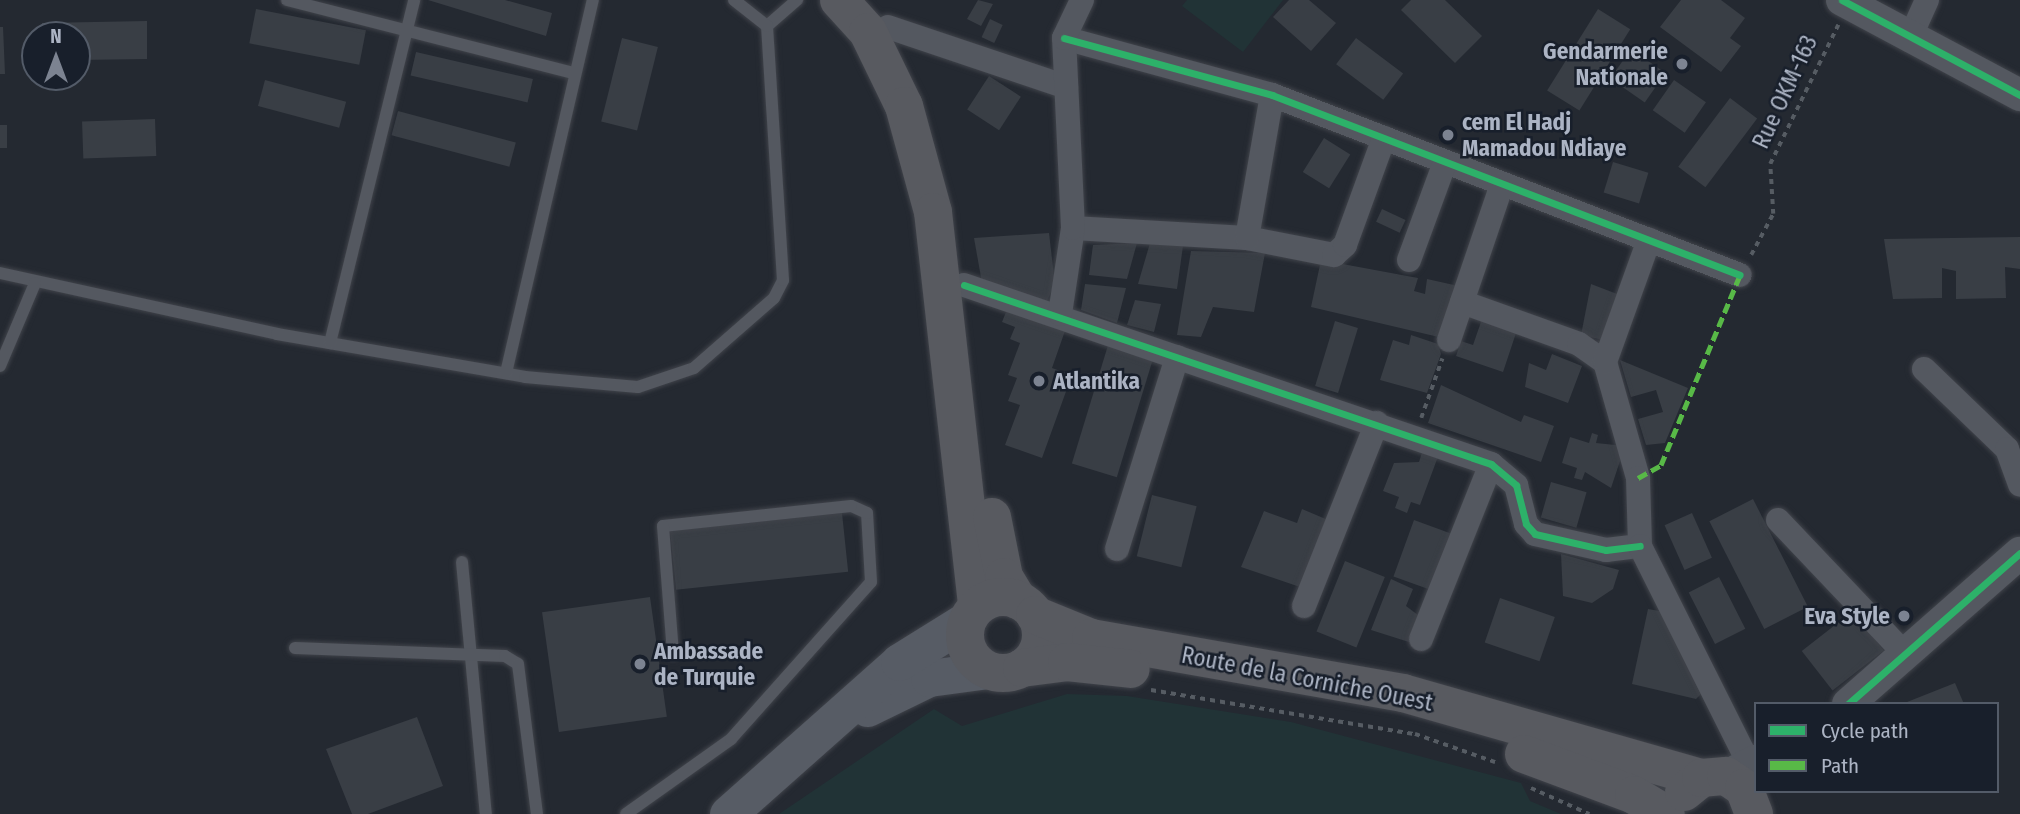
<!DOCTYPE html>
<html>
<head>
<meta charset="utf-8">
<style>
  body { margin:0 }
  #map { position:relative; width:2020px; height:814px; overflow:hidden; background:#242931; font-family:"Fira Sans Condensed",sans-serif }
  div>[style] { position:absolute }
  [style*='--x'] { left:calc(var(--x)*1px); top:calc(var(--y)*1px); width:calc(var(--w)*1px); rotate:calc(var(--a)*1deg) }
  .green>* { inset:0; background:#213336 }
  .building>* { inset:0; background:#393e45; transform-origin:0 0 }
  .path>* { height:3.5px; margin-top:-1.75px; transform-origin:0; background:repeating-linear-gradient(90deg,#565c63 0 5px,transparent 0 10px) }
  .roads { filter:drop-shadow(0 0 2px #40434a) drop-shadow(0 0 2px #40434a) }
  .service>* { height:12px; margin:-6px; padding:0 6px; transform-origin:6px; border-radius:6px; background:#545860 }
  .minor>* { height:24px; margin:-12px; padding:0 12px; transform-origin:12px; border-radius:12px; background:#545860 }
  .tertiary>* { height:32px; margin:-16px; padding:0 16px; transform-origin:16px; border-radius:16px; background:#545860 }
  .secondary>* { height:37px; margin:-18.5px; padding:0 18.5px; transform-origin:18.5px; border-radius:18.5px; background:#575c65 }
  .trunk>* { height:38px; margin:-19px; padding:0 19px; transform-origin:19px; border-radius:19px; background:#585a60 }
  .trunk>.ring { margin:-19px; padding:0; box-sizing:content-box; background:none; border:38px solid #585a60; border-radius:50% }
  .quiet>* { height:5px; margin-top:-2.5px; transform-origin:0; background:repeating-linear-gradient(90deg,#58b947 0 10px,transparent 0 15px) }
  .cycleway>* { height:7px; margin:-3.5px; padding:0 3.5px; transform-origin:3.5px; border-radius:3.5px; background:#2db169 }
  .dots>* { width:19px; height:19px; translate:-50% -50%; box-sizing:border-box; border:4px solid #181f2b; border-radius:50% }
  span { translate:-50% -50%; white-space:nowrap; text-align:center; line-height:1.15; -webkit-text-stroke:5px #181f2b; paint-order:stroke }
  .poi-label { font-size:23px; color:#acb4c4; font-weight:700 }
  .right { translate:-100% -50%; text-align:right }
  .left { translate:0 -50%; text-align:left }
  .street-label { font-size:23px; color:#acb4c4 }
  .legend { position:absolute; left:1754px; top:702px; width:245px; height:91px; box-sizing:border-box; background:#181f2b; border:2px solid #535b68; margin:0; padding:9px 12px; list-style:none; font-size:21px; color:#acb4c4 }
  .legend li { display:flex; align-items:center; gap:14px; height:35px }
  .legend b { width:35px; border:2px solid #535b68 }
  .north { position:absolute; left:21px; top:21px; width:70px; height:70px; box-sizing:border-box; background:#181f2b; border:2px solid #535b68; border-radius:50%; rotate:0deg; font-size:19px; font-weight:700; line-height:28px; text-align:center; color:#acb4c4 }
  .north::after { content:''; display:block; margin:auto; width:24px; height:32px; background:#7c8391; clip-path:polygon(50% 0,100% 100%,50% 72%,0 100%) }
</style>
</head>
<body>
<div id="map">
  <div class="green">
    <i style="clip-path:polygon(1187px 0,1283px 0,1243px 52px,1182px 6px)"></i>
    <i style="clip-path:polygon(1067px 694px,1127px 696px,1291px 722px,1521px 783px,1530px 801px,1561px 814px,779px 814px,934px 709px,962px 726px)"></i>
  </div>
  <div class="building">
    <i style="clip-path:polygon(428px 0,505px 0,552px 13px,546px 36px)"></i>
    <i style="clip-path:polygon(978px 0,993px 4px,981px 26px,967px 19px)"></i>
    <i style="clip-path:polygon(1289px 0,1309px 0,1336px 23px,1311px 51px,1273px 17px)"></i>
    <i style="clip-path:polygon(1411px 0,1445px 0,1482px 36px,1455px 63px,1401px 10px)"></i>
    <i style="clip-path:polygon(1681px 0,1721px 0,1745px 18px,1730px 38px,1741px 46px,1721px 72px,1660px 27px)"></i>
    <i style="left:256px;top:9px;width:112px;height:35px;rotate:11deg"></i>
    <i style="left:1598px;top:9px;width:38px;height:96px;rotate:32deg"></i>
    <i style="left:990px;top:19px;width:14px;height:20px;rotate:25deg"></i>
    <i style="clip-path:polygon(147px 21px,147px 59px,77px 60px,77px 35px,42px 35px,42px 23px)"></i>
    <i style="clip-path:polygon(0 27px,3px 27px,5px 74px,0 74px)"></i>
    <i style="left:622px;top:38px;width:37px;height:86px;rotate:14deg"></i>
    <i style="left:1356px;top:38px;width:59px;height:33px;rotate:37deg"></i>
    <i style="left:1631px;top:49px;width:42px;height:36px;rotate:35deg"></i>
    <i style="left:416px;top:52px;width:120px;height:24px;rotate:13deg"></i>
    <i style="left:989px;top:76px;width:38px;height:40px;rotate:33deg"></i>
    <i style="left:265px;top:80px;width:84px;height:27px;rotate:15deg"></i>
    <i style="left:1674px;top:80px;width:39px;height:37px;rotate:35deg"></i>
    <i style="left:1730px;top:98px;width:34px;height:86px;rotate:37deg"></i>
    <i style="left:398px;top:111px;width:122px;height:25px;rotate:15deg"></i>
    <i style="left:155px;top:119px;width:37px;height:73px;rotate:88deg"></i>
    <i style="left:0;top:125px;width:7px;height:23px"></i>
    <i style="left:1324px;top:138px;width:31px;height:40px;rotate:32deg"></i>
    <i style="left:1613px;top:162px;width:37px;height:32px;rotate:17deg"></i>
    <i style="left:1382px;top:209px;width:26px;height:14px;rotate:25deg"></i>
    <i style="clip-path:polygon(1049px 233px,1055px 284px,1047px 301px,982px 283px,974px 238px)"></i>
    <i style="clip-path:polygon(2020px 237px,2020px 269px,2005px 267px,2006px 298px,1956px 299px,1956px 271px,1942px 268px,1942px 298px,1893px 299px,1884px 239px)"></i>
    <i style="clip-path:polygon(1137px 243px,1127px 279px,1089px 275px,1093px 245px)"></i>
    <i style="clip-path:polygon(1150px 243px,1183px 246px,1177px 289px,1138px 284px)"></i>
    <i style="clip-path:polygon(1191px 251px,1265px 253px,1254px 312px,1213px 307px,1201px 337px,1177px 335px)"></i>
    <i style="clip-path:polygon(1321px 260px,1418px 278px,1414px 291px,1425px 294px,1427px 279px,1463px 287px,1443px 338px,1311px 307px)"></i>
    <i style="clip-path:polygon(1085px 284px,1126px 288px,1117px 323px,1081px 310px)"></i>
    <i style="clip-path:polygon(1591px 284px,1625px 297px,1608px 341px,1581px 335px)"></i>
    <i style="clip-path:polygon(1135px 300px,1161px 304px,1154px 332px,1127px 325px)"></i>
    <i style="clip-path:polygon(1008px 307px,1066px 328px,1052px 368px,1066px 373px,1062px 383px,1068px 386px,1042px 458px,1005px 445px,1020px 405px,1008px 401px,1017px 378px,1008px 375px,1020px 343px,1010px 339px,1015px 327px,1002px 322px)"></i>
    <i style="clip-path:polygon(1482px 319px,1517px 330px,1503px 372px,1456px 356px,1461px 341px,1473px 345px)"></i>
    <i style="left:1335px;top:321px;width:24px;height:68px;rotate:17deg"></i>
    <i style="clip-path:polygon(1411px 335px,1438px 344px,1441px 354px,1427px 393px,1380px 380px,1393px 340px,1409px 345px)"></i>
    <i style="left:1109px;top:342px;width:47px;height:127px;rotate:17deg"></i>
    <i style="clip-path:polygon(1552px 354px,1582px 366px,1568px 403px,1525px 387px,1529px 363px,1546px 370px)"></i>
    <i style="clip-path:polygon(1620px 360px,1688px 388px,1665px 443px,1646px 445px,1638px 419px,1663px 412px,1656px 390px,1631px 397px)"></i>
    <i style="clip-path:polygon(1441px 385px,1521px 422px,1524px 415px,1554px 426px,1541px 462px,1428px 423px)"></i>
    <i style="clip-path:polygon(1592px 433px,1598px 435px,1596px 443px,1625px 446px,1611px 488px,1585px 472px,1582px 480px,1574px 478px,1577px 468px,1562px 463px,1570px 437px,1589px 443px)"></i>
    <i style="clip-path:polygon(1424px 446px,1439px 454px,1420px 505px,1411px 502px,1407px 513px,1395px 508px,1399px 497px,1383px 491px,1394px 463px,1419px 462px)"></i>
    <i style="left:1551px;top:482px;width:37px;height:37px;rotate:16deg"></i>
    <i style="left:1152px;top:495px;width:46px;height:63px;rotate:14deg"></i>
    <i style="left:1753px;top:499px;width:121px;height:49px;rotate:63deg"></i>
    <i style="clip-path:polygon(1302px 509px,1328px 520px,1300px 587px,1241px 567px,1264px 511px,1297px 523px)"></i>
    <i style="left:842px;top:513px;width:59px;height:173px;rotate:84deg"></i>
    <i style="left:1692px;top:513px;width:49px;height:30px;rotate:66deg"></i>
    <i style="left:1414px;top:520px;width:48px;height:60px;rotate:20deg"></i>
    <i style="clip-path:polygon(1561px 554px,1619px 570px,1613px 589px,1592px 603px,1563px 596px)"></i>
    <i style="left:1345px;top:561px;width:43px;height:76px;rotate:22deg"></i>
    <i style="left:1719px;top:577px;width:58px;height:34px;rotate:63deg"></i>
    <i style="clip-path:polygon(1391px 579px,1413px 589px,1406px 606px,1422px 618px,1412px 643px,1371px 630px)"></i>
    <i style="left:650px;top:597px;width:121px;height:109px;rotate:82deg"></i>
    <i style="left:1500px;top:598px;width:58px;height:47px;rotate:19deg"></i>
    <i style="clip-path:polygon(1648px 609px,1671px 613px,1707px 688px,1696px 699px,1632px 684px)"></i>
    <i style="left:1853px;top:611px;width:50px;height:65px;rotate:52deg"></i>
    <i style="clip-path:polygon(1955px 683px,1964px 704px,1902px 704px)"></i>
    <i style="clip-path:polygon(417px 717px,443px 786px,368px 814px,352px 814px,326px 749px)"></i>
  </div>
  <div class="path">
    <i style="--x:1751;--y:255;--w:47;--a:-61.8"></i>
    <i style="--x:1773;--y:214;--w:50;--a:-93.4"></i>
    <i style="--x:1770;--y:164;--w:155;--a:-63.9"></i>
    <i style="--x:1421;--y:418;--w:63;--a:-70.4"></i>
    <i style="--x:1151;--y:690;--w:268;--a:9.5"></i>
    <i style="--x:1415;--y:734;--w:85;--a:19.3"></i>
    <i style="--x:1531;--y:788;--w:64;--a:24.1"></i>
  </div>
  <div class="roads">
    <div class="service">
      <i style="--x:287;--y:0;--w:296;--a:14.3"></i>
      <i style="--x:767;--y:26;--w:40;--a:-41"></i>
      <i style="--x:0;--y:273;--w:284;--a:12.4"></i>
      <i style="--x:277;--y:334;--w:252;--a:9.8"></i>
      <i style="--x:525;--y:377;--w:113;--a:5.1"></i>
      <i style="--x:638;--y:387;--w:59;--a:-18.7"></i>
      <i style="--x:694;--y:368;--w:106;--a:-41.2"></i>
      <i style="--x:774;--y:298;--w:20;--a:-63"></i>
      <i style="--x:783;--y:280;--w:255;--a:-93.6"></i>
      <i style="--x:767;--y:26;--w:42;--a:-141.8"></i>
      <i style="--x:330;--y:343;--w:353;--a:-76.2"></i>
      <i style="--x:0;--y:366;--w:90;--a:-67.1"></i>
      <i style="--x:506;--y:373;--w:383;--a:-76.9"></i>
      <i style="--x:462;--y:562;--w:253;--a:84.6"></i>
      <i style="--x:295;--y:648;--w:210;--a:2.2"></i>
      <i style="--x:505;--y:656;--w:15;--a:32"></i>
      <i style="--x:518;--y:664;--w:151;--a:82.8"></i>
      <i style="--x:626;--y:814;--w:129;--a:-35.5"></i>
      <i style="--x:731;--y:739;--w:210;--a:-48.3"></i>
      <i style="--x:871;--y:582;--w:69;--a:-93.3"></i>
      <i style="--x:867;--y:513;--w:17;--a:-156"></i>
      <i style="--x:851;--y:506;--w:189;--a:173.9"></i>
      <i style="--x:663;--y:526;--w:128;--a:85.5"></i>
    </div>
    <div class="minor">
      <i style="--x:888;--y:27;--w:188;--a:18.6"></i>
      <i style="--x:1064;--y:38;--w:216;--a:15.3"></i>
      <i style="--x:1272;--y:95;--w:501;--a:21.04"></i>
      <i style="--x:1909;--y:40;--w:44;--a:-65.8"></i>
      <i style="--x:1073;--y:228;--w:174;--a:3.3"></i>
      <i style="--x:1247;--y:238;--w:89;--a:11.1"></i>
      <i style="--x:1334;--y:255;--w:15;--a:-42"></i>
      <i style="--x:1345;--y:245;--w:114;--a:-70"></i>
      <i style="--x:1247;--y:238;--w:145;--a:-80.1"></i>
      <i style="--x:1409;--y:260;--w:104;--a:-69.8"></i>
      <i style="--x:964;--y:285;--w:557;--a:18.76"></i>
      <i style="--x:1491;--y:464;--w:33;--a:40"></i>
      <i style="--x:1516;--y:485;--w:40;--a:75.6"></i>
      <i style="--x:1526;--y:524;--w:13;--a:48"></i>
      <i style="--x:1535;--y:534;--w:73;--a:12.7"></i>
      <i style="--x:1606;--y:550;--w:34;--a:-7"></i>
      <i style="--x:1462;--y:302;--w:124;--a:19.7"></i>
      <i style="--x:1579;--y:344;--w:32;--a:35"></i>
      <i style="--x:1605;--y:362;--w:121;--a:74.1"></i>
      <i style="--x:1638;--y:478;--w:68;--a:88.3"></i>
      <i style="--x:1640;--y:546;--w:244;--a:63.4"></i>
      <i style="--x:1060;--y:314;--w:87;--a:-81.4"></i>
      <i style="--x:1073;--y:228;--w:190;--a:-92.7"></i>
      <i style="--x:1064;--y:38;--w:42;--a:-64.7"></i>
      <i style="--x:1449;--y:340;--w:165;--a:-71.2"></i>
      <i style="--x:1605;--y:362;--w:130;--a:-70.2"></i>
      <i style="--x:1924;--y:369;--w:115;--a:43.9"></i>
      <i style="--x:2007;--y:449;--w:38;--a:70"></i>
      <i style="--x:1778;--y:520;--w:185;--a:46.5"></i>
      <i style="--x:1117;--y:549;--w:201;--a:-72.6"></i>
      <i style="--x:1304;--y:606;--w:197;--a:-68.3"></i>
      <i style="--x:1421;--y:639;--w:188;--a:-68.2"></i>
    </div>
    <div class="tertiary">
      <i style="--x:1842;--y:0;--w:202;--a:28.1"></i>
      <i style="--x:1848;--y:704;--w:229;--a:-41.3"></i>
      <i style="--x:1726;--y:776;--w:34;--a:-27"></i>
    </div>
    <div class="secondary">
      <i style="--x:867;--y:708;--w:69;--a:-25.8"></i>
      <i style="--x:929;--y:678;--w:60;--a:-7.7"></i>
      <i style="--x:728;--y:814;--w:229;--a:-41.6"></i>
      <i style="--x:899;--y:662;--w:81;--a:-31.9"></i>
    </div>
    <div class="trunk">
      <i style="--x:839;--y:0;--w:43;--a:47.8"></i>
      <i style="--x:868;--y:32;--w:82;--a:64.1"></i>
      <i style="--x:904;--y:106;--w:110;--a:74.7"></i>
      <i style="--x:933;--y:212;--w:397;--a:83.6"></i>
      <i style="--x:992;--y:517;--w:61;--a:78.7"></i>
      <i style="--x:1004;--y:577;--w:27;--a:59"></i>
      <i class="ring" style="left:965px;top:597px;width:38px;height:38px"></i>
      <i style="--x:1035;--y:615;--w:61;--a:22.3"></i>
      <i style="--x:1091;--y:638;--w:317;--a:10"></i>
      <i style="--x:1403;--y:693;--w:310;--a:15.9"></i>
      <i style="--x:1022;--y:668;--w:45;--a:-7.6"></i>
      <i style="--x:1067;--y:662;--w:64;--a:6.2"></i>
      <i style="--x:1524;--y:754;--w:117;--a:20.4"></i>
      <i style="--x:1634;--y:795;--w:37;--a:31"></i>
      <i style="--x:1684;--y:792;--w:22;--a:-39"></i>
      <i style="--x:1701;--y:778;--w:25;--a:-5"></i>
      <i style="--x:1726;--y:776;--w:22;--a:34"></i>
      <i style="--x:1744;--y:788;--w:28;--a:69"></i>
    </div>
  </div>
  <div class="quiet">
    <i style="--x:1638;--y:478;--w:26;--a:-29"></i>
    <i style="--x:1661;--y:465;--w:206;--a:-67.4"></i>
  </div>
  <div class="cycleway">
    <i style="--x:1842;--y:0;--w:202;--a:28.1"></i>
    <i style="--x:1064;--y:38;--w:216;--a:15.3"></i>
    <i style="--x:1272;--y:95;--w:501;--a:21.04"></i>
    <i style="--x:964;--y:285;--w:557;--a:18.76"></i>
    <i style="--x:1491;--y:464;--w:33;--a:40"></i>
    <i style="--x:1516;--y:485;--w:40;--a:75.6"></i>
    <i style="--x:1526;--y:524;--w:13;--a:48"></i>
    <i style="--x:1535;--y:534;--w:73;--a:12.7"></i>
    <i style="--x:1606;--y:550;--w:34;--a:-7"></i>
    <i style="--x:1848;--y:704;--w:229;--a:-41.3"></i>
  </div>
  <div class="dots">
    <i style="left:1682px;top:64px;background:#7c8391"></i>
    <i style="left:1448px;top:135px;background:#7c8391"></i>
    <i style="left:1039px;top:381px;background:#7c8391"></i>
    <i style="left:1904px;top:616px;background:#7c8391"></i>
    <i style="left:640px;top:664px;background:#7c8391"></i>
  </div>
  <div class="poi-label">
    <span class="right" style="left:1668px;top:64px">Gendarmerie<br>Nationale</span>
    <span class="left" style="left:1462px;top:135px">cem El Hadj<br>Mamadou Ndiaye</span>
    <span class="left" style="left:1053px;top:381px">Atlantika</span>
    <span class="right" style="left:1890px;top:616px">Eva Style</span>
    <span class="left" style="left:654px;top:664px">Ambassade<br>de Turquie</span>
  </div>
  <div class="street-label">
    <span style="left:1785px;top:92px;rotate:-65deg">Rue OKM-163</span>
    <span style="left:1307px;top:679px;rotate:11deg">Route de la Corniche Ouest</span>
  </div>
  <ul class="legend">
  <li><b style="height:9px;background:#2db169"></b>Cycle path</li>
  <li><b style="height:9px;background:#58b947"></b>Path</li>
  </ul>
  <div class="north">N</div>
</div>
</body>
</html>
